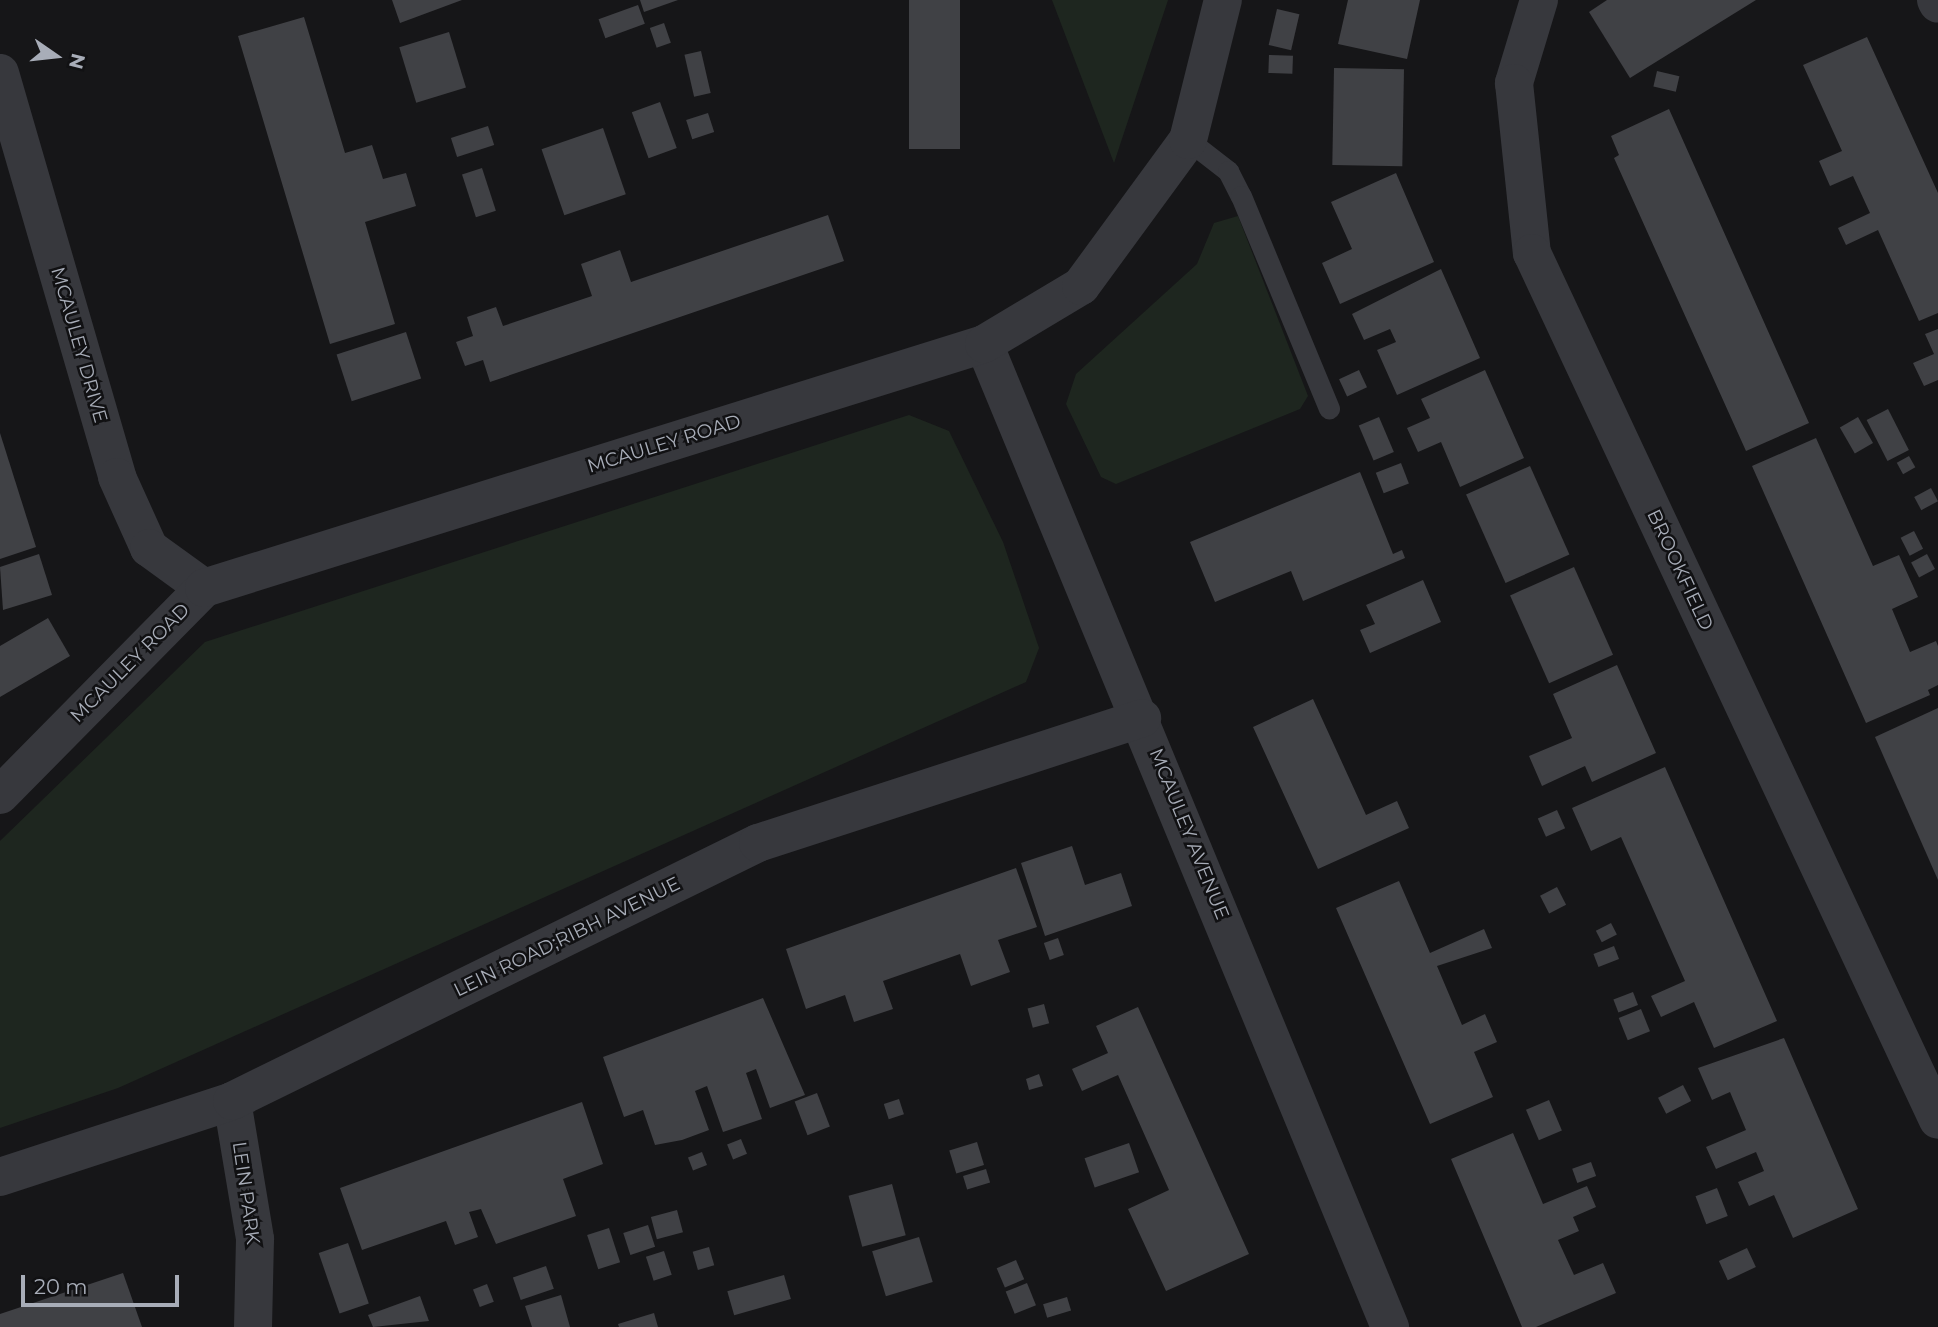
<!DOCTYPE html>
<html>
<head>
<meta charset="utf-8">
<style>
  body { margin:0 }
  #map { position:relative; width:1938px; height:1327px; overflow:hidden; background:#161618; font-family:Montserrat,sans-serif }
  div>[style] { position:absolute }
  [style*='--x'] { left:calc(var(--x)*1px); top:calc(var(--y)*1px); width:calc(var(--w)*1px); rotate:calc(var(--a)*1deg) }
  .green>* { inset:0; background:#1e261f }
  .building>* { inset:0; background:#404145; transform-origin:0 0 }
  .lane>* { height:21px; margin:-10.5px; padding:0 10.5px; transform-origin:10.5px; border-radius:10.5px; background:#37383d }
  .street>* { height:38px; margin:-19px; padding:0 19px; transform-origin:19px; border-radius:19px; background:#37383d }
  span { translate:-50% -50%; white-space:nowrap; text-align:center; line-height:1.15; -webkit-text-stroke:5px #111113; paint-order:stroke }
  .street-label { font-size:19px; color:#a8adb8 }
  .north { position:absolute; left:21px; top:21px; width:70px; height:70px; -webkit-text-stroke:5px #111113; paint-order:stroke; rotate:104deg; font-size:19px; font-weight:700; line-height:28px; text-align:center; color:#a8adb8 }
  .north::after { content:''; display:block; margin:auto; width:24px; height:32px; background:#a8adb8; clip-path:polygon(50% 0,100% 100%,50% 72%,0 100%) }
  .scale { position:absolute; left:21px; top:1275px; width:158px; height:32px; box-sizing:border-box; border:4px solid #a8adb8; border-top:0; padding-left:9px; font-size:21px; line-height:24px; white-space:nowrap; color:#a8adb8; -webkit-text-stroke:5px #111113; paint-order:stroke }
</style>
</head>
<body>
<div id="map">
  <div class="green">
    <i style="clip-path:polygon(1052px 0,1168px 0,1114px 163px)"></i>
    <i style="clip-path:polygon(1238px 216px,1308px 396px,1300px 409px,1116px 484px,1101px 477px,1066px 404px,1076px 374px,1197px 264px,1214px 223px)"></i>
    <i style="clip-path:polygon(909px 415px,949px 431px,1003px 542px,1039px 648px,1026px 682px,118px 1088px,0 1128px,0 841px,205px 642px)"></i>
  </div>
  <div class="building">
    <i style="clip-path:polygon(392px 0,462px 0,400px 23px)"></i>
    <i style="clip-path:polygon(640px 0,678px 0,644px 12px)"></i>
    <i style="left:909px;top:0;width:51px;height:149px"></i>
    <i style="clip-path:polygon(1348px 0,1420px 0,1407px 59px,1338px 44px)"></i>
    <i style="clip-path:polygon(1607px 0,1756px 0,1630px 78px,1589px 12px)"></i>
    <i style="left:638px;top:5px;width:20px;height:42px;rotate:70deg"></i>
    <i style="left:1277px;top:9px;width:23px;height:37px;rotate:13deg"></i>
    <i style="clip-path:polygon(304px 17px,345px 153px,372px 145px,383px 179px,406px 173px,416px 206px,365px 222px,395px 324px,330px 344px,238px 36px)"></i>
    <i style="left:664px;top:23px;width:21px;height:15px;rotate:71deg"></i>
    <i style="left:449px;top:32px;width:58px;height:52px;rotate:73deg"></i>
    <i style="clip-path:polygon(1867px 37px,1938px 193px,1938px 313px,1919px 321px,1878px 230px,1846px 245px,1838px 228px,1870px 213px,1853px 176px,1830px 186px,1819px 161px,1842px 151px,1803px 65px)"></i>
    <i style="left:701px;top:51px;width:43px;height:17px;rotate:77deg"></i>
    <i style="left:1269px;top:55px;width:24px;height:18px;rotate:2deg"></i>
    <i style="left:1334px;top:68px;width:70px;height:97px;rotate:1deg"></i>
    <i style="left:1657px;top:71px;width:23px;height:16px;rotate:13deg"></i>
    <i style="left:660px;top:102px;width:49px;height:30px;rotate:70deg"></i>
    <i style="clip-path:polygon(1669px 109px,1809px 423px,1746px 451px,1614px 158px,1619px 155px,1611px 136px)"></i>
    <i style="left:708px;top:113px;width:20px;height:23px;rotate:72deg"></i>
    <i style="left:488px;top:126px;width:20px;height:39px;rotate:72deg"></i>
    <i style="left:603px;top:128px;width:70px;height:65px;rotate:71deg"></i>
    <i style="left:482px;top:168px;width:45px;height:21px;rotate:72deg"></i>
    <i style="clip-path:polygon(1396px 173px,1434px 262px,1340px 304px,1322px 263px,1352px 249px,1331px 202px)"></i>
    <i style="clip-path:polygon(828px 215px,844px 261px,490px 382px,483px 360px,465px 366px,456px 342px,473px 336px,467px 317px,496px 307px,503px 326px,592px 296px,581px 264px,620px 250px,631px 282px)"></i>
    <i style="clip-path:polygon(1441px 269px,1480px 358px,1397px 395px,1377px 350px,1396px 342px,1390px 329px,1364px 340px,1352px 314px)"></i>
    <i style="clip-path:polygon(1938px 329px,1938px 380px,1924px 386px,1913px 363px,1934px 354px,1925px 334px)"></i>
    <i style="left:406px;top:332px;width:49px;height:73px;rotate:72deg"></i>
    <i style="left:1359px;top:370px;width:19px;height:22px;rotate:65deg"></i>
    <i style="clip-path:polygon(1485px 370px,1524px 458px,1460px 487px,1441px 442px,1418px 452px,1407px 428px,1430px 418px,1421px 399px)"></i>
    <i style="left:1888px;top:409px;width:46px;height:24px;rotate:63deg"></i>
    <i style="left:1379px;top:417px;width:38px;height:22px;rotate:67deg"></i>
    <i style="left:1858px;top:417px;width:30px;height:21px;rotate:60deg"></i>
    <i style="clip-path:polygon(0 433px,36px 547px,0 559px)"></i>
    <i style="clip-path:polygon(1816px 438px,1873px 566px,1899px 555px,1918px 597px,1892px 609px,1910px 652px,1936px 641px,1938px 646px,1938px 685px,1928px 690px,1930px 695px,1866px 723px,1752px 466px)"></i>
    <i style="left:1909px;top:456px;width:13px;height:14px;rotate:61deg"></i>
    <i style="left:1401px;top:463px;width:22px;height:27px;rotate:69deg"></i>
    <i style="left:1530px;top:466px;width:97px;height:70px;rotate:66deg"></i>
    <i style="clip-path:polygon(1360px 472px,1393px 554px,1402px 550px,1405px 558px,1303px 601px,1291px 571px,1215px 602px,1190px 542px)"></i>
    <i style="left:1931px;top:488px;width:15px;height:19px;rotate:62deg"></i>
    <i style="left:1914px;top:531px;width:20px;height:15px;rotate:63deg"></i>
    <i style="clip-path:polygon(39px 554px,52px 595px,3px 610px,0 567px)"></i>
    <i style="left:1927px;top:554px;width:17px;height:18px;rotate:62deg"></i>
    <i style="left:1574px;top:567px;width:96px;height:70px;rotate:66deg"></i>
    <i style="clip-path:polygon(1423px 580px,1441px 622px,1370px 653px,1360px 630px,1375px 624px,1366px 605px)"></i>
    <i style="clip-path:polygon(48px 618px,70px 656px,0 697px,0 646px)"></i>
    <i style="clip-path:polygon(1617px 665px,1656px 753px,1592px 782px,1585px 766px,1542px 786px,1529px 756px,1572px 738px,1553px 694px)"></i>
    <i style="clip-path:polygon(1313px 699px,1366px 815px,1397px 801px,1409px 828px,1318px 869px,1253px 727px)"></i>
    <i style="clip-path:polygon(1938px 708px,1938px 880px,1875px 737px)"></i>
    <i style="clip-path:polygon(1665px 767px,1777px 1021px,1714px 1048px,1694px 1002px,1661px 1017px,1651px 996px,1685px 981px,1621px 837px,1591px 851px,1572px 808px)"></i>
    <i style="left:1557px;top:810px;width:20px;height:21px;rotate:66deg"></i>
    <i style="clip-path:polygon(1072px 846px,1085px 885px,1121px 873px,1132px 906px,1045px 936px,1021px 863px)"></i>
    <i style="clip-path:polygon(1016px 868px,1037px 927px,998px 940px,1010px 972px,971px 986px,960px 954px,883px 981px,893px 1009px,854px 1022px,845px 995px,806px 1009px,786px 949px)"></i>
    <i style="clip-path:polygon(1399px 881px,1430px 953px,1484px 929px,1492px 948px,1437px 966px,1462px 1025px,1485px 1014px,1497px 1042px,1474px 1052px,1493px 1097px,1430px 1124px,1336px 908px)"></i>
    <i style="left:1557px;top:887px;width:20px;height:19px;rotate:63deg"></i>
    <i style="left:1611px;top:923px;width:13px;height:17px;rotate:63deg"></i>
    <i style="left:1058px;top:938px;width:18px;height:15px;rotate:71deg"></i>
    <i style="left:1614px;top:946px;width:14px;height:22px;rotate:69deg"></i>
    <i style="left:1633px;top:992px;width:14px;height:21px;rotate:69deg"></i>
    <i style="clip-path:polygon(763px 998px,805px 1095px,770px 1108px,756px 1069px,746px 1073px,762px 1119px,723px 1132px,707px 1086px,695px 1091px,709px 1130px,682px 1140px,655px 1145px,643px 1110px,624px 1117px,603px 1057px)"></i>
    <i style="left:1044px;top:1004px;width:20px;height:17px;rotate:75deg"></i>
    <i style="clip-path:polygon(1138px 1007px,1249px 1254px,1166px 1291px,1128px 1209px,1169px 1190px,1118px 1075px,1082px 1091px,1072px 1069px,1108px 1053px,1096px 1026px)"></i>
    <i style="left:1641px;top:1009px;width:24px;height:24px;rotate:68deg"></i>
    <i style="clip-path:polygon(1784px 1038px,1858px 1209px,1793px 1238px,1774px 1195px,1749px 1206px,1738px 1182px,1764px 1171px,1756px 1152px,1716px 1169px,1706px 1147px,1746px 1130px,1730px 1092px,1712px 1100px,1698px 1068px)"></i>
    <i style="clip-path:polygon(1039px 1074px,1043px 1086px,1029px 1090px,1026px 1079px)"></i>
    <i style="left:1683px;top:1085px;width:18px;height:28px;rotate:63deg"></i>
    <i style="left:817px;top:1093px;width:36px;height:24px;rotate:69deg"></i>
    <i style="left:899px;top:1099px;width:16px;height:16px;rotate:72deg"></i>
    <i style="left:1549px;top:1100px;width:33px;height:25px;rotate:67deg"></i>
    <i style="clip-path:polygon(582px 1102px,603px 1164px,563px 1179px,576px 1216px,496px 1244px,481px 1209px,469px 1212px,478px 1237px,455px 1245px,446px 1221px,362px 1250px,340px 1188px)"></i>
    <i style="clip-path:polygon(1513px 1133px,1543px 1204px,1587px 1186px,1596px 1207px,1573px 1217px,1579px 1231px,1558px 1240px,1574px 1275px,1603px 1263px,1616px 1293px,1536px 1327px,1522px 1327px,1451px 1159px)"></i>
    <i style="left:741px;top:1139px;width:16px;height:15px;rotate:68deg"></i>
    <i style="left:977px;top:1142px;width:24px;height:29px;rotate:73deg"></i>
    <i style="left:1129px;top:1143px;width:31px;height:47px;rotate:71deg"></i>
    <i style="left:702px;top:1152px;width:14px;height:15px;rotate:69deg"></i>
    <i style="left:1591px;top:1162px;width:15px;height:20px;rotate:70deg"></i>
    <i style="left:986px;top:1169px;width:14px;height:24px;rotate:73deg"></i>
    <i style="left:892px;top:1184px;width:53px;height:45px;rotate:75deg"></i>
    <i style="left:1717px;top:1188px;width:30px;height:23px;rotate:69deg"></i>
    <i style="left:677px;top:1210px;width:23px;height:27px;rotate:75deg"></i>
    <i style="left:648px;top:1225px;width:23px;height:26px;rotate:72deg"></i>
    <i style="left:609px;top:1228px;width:36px;height:23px;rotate:72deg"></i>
    <i style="left:919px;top:1237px;width:47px;height:49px;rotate:73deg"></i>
    <i style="left:348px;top:1243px;width:64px;height:31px;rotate:71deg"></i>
    <i style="left:709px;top:1247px;width:19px;height:17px;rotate:74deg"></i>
    <i style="left:1747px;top:1248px;width:21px;height:31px;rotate:65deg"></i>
    <i style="left:664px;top:1251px;width:25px;height:19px;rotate:72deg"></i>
    <i style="left:1016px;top:1260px;width:21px;height:21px;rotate:67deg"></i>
    <i style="left:546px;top:1266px;width:24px;height:35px;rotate:71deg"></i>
    <i style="clip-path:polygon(123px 1273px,142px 1327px,0 1327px,0 1314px)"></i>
    <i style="left:784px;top:1275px;width:25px;height:59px;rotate:74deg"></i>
    <i style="left:1027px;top:1283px;width:24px;height:23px;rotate:68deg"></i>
    <i style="left:487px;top:1284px;width:19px;height:15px;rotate:69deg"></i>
    <i style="clip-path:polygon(561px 1295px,570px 1327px,532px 1327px,525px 1306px)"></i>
    <i style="clip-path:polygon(420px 1296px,429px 1321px,373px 1327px,368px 1315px)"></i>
    <i style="left:1067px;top:1297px;width:14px;height:25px;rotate:73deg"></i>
    <i style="clip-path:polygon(654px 1313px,658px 1327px,619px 1327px,618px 1324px)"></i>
  </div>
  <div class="lane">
    <i style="--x:1188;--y:140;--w:51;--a:37.8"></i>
    <i style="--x:1228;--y:171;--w:28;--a:63"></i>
    <i style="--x:1241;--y:196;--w:230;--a:67.5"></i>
  </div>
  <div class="street">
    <i style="--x:1539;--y:0;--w:87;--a:106.8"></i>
    <i style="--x:1514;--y:83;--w:171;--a:84"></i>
    <i style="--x:1532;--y:253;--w:957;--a:64.91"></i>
    <i style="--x:1936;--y:0;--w:4;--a:63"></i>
    <i style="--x:0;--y:73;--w:421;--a:73.8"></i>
    <i style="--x:117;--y:477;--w:78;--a:65.7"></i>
    <i style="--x:149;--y:548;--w:68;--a:36"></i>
    <i style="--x:984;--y:344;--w:1064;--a:67.56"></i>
    <i style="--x:0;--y:795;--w:291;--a:-45.4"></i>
    <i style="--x:204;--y:588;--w:817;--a:-17.37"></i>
    <i style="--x:984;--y:344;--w:113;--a:-30.9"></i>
    <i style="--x:1081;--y:286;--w:181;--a:-53.8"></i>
    <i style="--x:1188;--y:140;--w:144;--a:-76"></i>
    <i style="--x:232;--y:1101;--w:140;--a:80.5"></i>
    <i style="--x:255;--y:1239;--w:88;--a:91.3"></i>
    <i style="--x:0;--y:1177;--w:244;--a:-18.1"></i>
    <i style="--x:232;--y:1101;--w:586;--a:-26.13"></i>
    <i style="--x:758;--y:843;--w:404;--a:-18"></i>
  </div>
  <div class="street-label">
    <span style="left:79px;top:345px;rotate:74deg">MCAULEY DRIVE</span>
    <span style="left:664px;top:444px;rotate:-17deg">MCAULEY ROAD</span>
    <span style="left:1680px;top:570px;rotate:65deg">BROOKFIELD</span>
    <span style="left:130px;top:663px;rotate:-45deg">MCAULEY ROAD</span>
    <span style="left:1189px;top:834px;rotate:68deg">MCAULEY AVENUE</span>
    <span style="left:567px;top:937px;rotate:-26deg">LEIN ROAD;RIBH AVENUE</span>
    <span style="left:246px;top:1193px;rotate:82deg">LEIN PARK</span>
  </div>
  <div class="north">N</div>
  <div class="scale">20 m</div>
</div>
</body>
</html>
